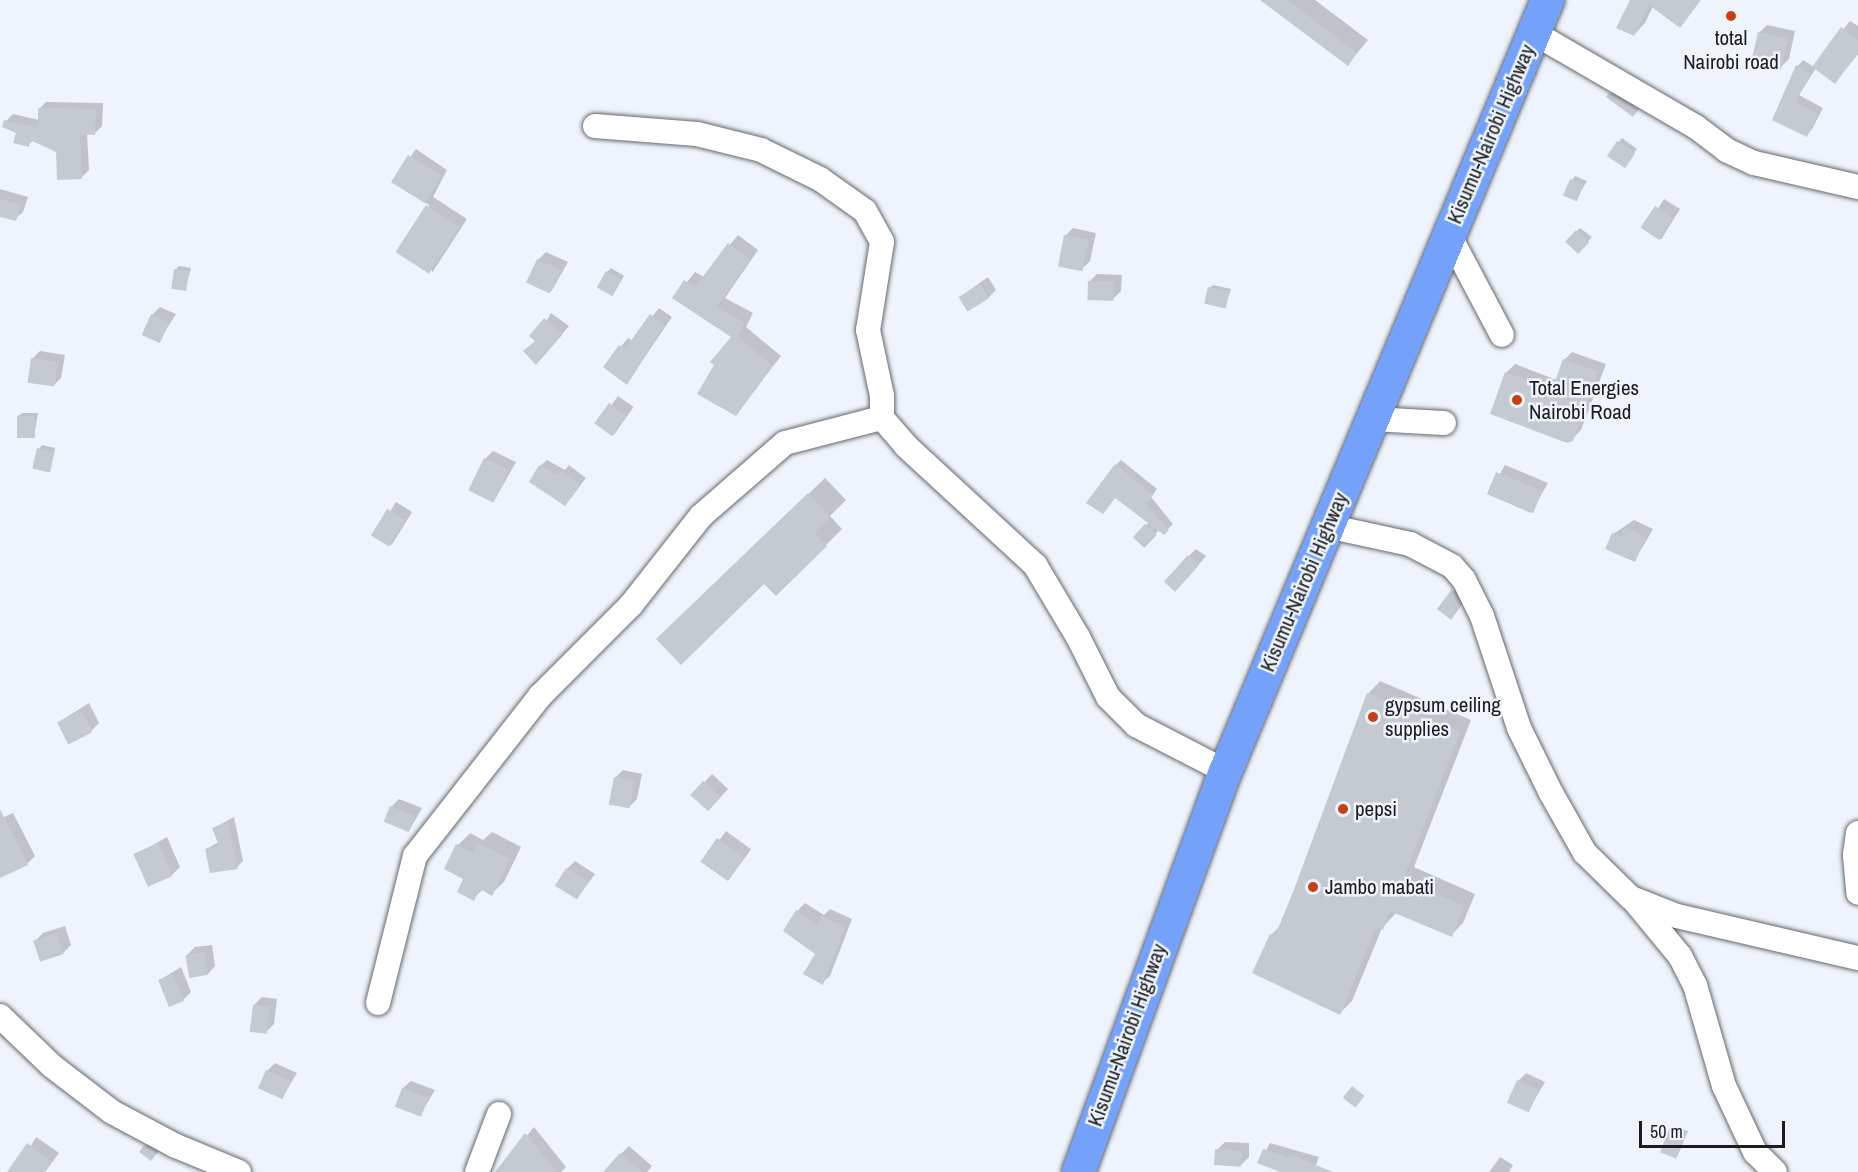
<!DOCTYPE html>
<html>
<head>
<meta charset="utf-8">
<style>
  body { margin:0 }
  #map { position:relative; width:1858px; height:1172px; overflow:hidden; background:#eff4fc; font-family:"Archivo Narrow",sans-serif }
  div>[style] { position:absolute }
  [style*='--x'] { left:calc(var(--x)*1px); top:calc(var(--y)*1px); width:calc(var(--w)*1px); rotate:calc(var(--a)*1deg) }
  .shadow>* { inset:0; background:#0003; transform-origin:0 0 }
  .building>* { inset:0; background:#c5cad1; transform-origin:0 0 }
  .roads { filter:drop-shadow(0 0 2px #656970) drop-shadow(0 0 2px #656970) }
  .minor>* { height:24px; margin:-12px; padding:0 12px; transform-origin:12px; border-radius:12px; background:#fff }
  .highway>* { height:33px; margin:-16.5px; padding:0 16.5px; transform-origin:16.5px; border-radius:16.5px; background:#74a1fa }
  .dots>* { width:16px; height:16px; translate:-50% -50%; box-sizing:border-box; border:3px solid #eff4fc; border-radius:50% }
  span { translate:-50% -50%; white-space:nowrap; text-align:center; line-height:1.15; -webkit-text-stroke:5px #eff4fc; paint-order:stroke }
  .poi-label { font-size:21px; color:#1a1c1e }
  .left { translate:0 -50%; text-align:left }
  .street-label { font-size:21px; color:#1a1c1e }
  .scale { position:absolute; left:1639px; top:1121px; width:146px; height:27px; box-sizing:border-box; border:3px solid #1a1c1e; border-top:0; padding-left:8px; font-size:18px; line-height:21px; white-space:nowrap; color:#1a1c1e; -webkit-text-stroke:4px #eff4fc; paint-order:stroke }
</style>
</head>
<body>
<div id="map">
  <div class="shadow">
    <i style="clip-path:polygon(1263px 0,1315px 0,1368px 40px,1348px 64px)"></i>
    <i style="clip-path:polygon(1632px 0,1656px 0,1645px 23px,1634px 35px)"></i>
    <i style="clip-path:polygon(1850px 21px,1858px 26px,1858px 54px,1835px 82px,1816px 68px,1799px 95px,1823px 108px,1812px 129px,1807px 135px,1774px 119px,1798px 66px,1803px 60px,1814px 67px)"></i>
    <i style="clip-path:polygon(1767px 25px,1795px 31px,1789px 59px,1781px 67px,1759px 33px)"></i>
    <i style="left:1618px;top:86px;width:31px;height:11px;rotate:42deg"></i>
    <i style="clip-path:polygon(46px 102px,103px 103px,102px 126px,95px 133px,87px 133px,89px 170px,82px 177px,57px 151px,34px 140px,28px 145px,6px 121px,13px 114px,39px 120px,39px 109px)"></i>
    <i style="clip-path:polygon(1622px 138px,1637px 149px,1627px 162px,1609px 155px)"></i>
    <i style="clip-path:polygon(416px 149px,447px 170px,433px 197px,467px 219px,432px 273px,429px 205px,393px 181px)"></i>
    <i style="clip-path:polygon(1575px 176px,1587px 181px,1576px 200px,1572px 180px)"></i>
    <i style="clip-path:polygon(0 189px,28px 197px,23px 212px,15px 219px,0 215px)"></i>
    <i style="left:1664px;top:199px;width:19px;height:36px;rotate:32deg"></i>
    <i style="clip-path:polygon(1073px 228px,1096px 233px,1090px 261px,1082px 269px,1065px 236px)"></i>
    <i style="clip-path:polygon(1580px 228px,1592px 237px,1582px 248px,1567px 242px)"></i>
    <i style="clip-path:polygon(738px 235px,758px 250px,725px 298px,753px 313px,746px 327px,781px 356px,736px 414px,733px 337px,674px 298px,695px 272px,704px 277px)"></i>
    <i style="clip-path:polygon(546px 252px,568px 262px,551px 292px,538px 260px)"></i>
    <i style="clip-path:polygon(179px 266px,191px 268px,185px 290px,176px 269px)"></i>
    <i style="clip-path:polygon(611px 268px,624px 276px,612px 295px,607px 272px)"></i>
    <i style="clip-path:polygon(1097px 274px,1122px 275px,1121px 291px,1113px 299px,1089px 282px)"></i>
    <i style="clip-path:polygon(988px 277px,996px 290px,988px 298px,960px 297px)"></i>
    <i style="clip-path:polygon(1213px 285px,1231px 289px,1225px 307px,1209px 288px)"></i>
    <i style="clip-path:polygon(160px 307px,176px 314px,159px 341px,152px 315px)"></i>
    <i style="clip-path:polygon(659px 308px,672px 317px,627px 383px,605px 366px,628px 338px,633px 341px)"></i>
    <i style="clip-path:polygon(551px 313px,569px 326px,542px 357px,536px 340px)"></i>
    <i style="clip-path:polygon(40px 351px,65px 355px,61px 378px,53px 386px,32px 359px)"></i>
    <i style="clip-path:polygon(1572px 352px,1606px 364px,1581px 430px,1572px 439px,1506px 373px,1515px 364px,1557px 380px,1564px 360px)"></i>
    <i style="left:618px;top:396px;width:19px;height:34px;rotate:35deg"></i>
    <i style="clip-path:polygon(22px 413px,38px 413px,34px 437px,18px 416px)"></i>
    <i style="clip-path:polygon(42px 445px,55px 448px,50px 472px,39px 449px)"></i>
    <i style="clip-path:polygon(493px 451px,516px 462px,494px 501px,485px 459px)"></i>
    <i style="clip-path:polygon(547px 460px,565px 470px,569px 465px,586px 478px,571px 497px,540px 466px)"></i>
    <i style="clip-path:polygon(1121px 460px,1157px 489px,1151px 497px,1173px 524px,1164px 533px,1159px 530px,1144px 547px,1135px 537px,1149px 522px,1116px 497px,1116px 465px)"></i>
    <i style="clip-path:polygon(1505px 465px,1548px 483px,1531px 513px,1488px 494px)"></i>
    <i style="clip-path:polygon(825px 478px,846px 500px,830px 516px,842px 529px,826px 545px,765px 582px,675px 623px)"></i>
    <i style="left:396px;top:502px;width:19px;height:39px;rotate:32deg"></i>
    <i style="clip-path:polygon(1634px 520px,1653px 529px,1635px 560px,1613px 534px)"></i>
    <i style="clip-path:polygon(1196px 549px,1206px 556px,1184px 582px,1189px 556px)"></i>
    <i style="clip-path:polygon(1461px 582px,1468px 597px,1451px 618px,1439px 609px)"></i>
    <i style="clip-path:polygon(1380px 681px,1471px 720px,1414px 867px,1475px 894px,1463px 923px,1451px 935px,1397px 912px,1382px 928px,1352px 1001px,1340px 1013px,1271px 935px,1281px 925px,1368px 694px)"></i>
    <i style="clip-path:polygon(89px 703px,99px 723px,91px 731px,59px 722px)"></i>
    <i style="clip-path:polygon(623px 770px,642px 774px,637px 799px,629px 807px,615px 778px)"></i>
    <i style="left:712px;top:774px;width:22px;height:29px;rotate:43deg"></i>
    <i style="clip-path:polygon(399px 799px,422px 808px,409px 831px,391px 807px)"></i>
    <i style="clip-path:polygon(13px 813px,35px 856px,27px 864px,0 869px,0 819px)"></i>
    <i style="clip-path:polygon(234px 817px,243px 861px,237px 867px,206px 849px,219px 842px,214px 828px)"></i>
    <i style="left:726px;top:831px;width:31px;height:39px;rotate:36deg"></i>
    <i style="clip-path:polygon(492px 832px,521px 847px,504px 882px,491px 894px,483px 889px,473px 899px,458px 845px,470px 833px,483px 840px)"></i>
    <i style="clip-path:polygon(167px 837px,180px 867px,172px 875px,135px 855px)"></i>
    <i style="clip-path:polygon(575px 861px,595px 874px,577px 898px,567px 869px)"></i>
    <i style="clip-path:polygon(805px 903px,824px 915px,830px 909px,852px 919px,830px 976px,822px 983px,817px 953px,797px 911px)"></i>
    <i style="clip-path:polygon(65px 926px,71px 945px,63px 953px,35px 941px,43px 933px)"></i>
    <i style="clip-path:polygon(212px 945px,215px 966px,208px 974px,187px 955px,195px 947px)"></i>
    <i style="clip-path:polygon(181px 967px,191px 992px,183px 1000px,160px 980px)"></i>
    <i style="clip-path:polygon(262px 997px,277px 999px,274px 1024px,266px 1032px,254px 1005px)"></i>
    <i style="clip-path:polygon(275px 1063px,297px 1073px,282px 1098px,267px 1071px)"></i>
    <i style="clip-path:polygon(1526px 1073px,1545px 1082px,1528px 1111px,1518px 1081px)"></i>
    <i style="clip-path:polygon(411px 1081px,435px 1090px,420px 1115px,397px 1106px,403px 1088px)"></i>
    <i style="clip-path:polygon(534px 1127px,566px 1167px,561px 1172px,515px 1172px,506px 1161px)"></i>
    <i style="clip-path:polygon(1674px 1127px,1688px 1131px,1677px 1157px,1671px 1130px)"></i>
    <i style="clip-path:polygon(36px 1137px,59px 1153px,45px 1172px,16px 1172px)"></i>
    <i style="clip-path:polygon(149px 1142px,160px 1148px,155px 1156px,145px 1146px)"></i>
    <i style="clip-path:polygon(1225px 1142px,1249px 1143px,1249px 1157px,1241px 1165px,1217px 1150px)"></i>
    <i style="clip-path:polygon(1270px 1143px,1319px 1157px,1313px 1172px,1281px 1172px,1259px 1163px)"></i>
    <i style="clip-path:polygon(629px 1146px,652px 1166px,647px 1172px,618px 1172px,621px 1154px)"></i>
    <i style="clip-path:polygon(1500px 1157px,1513px 1165px,1509px 1172px,1489px 1172px)"></i>
  </div>
  <div class="building">
    <i style="clip-path:polygon(1260px 0,1288px 0,1357px 53px,1348px 66px)"></i>
    <i style="clip-path:polygon(1630px 0,1701px 0,1680px 28px,1649px 5px,1634px 36px,1616px 28px)"></i>
    <i style="clip-path:polygon(1841px 27px,1858px 40px,1858px 53px,1835px 84px,1812px 67px)"></i>
    <i style="left:1758px;top:32px;width:31px;height:31px;rotate:13deg"></i>
    <i style="clip-path:polygon(1796px 65px,1811px 74px,1795px 102px,1818px 114px,1807px 137px,1772px 120px)"></i>
    <i style="clip-path:polygon(1609px 93px,1638px 110px,1633px 117px,1606px 97px)"></i>
    <i style="clip-path:polygon(38px 108px,96px 109px,95px 135px,80px 134px,82px 179px,57px 180px,56px 152px,30px 140px,29px 147px,13px 143px,16px 133px,2px 127px,4px 120px,38px 128px)"></i>
    <i style="left:1617px;top:141px;width:22px;height:18px;rotate:34deg"></i>
    <i style="left:408px;top:155px;width:40px;height:32px;rotate:32deg"></i>
    <i style="left:1570px;top:179px;width:15px;height:18px;rotate:23deg"></i>
    <i style="clip-path:polygon(0 199px,21px 205px,16px 221px,0 217px)"></i>
    <i style="left:426px;top:205px;width:40px;height:56px;rotate:33deg"></i>
    <i style="left:1655px;top:206px;width:22px;height:26px;rotate:34deg"></i>
    <i style="left:1576px;top:230px;width:18px;height:16px;rotate:43deg"></i>
    <i style="left:1064px;top:235px;width:25px;height:32px;rotate:11deg"></i>
    <i style="clip-path:polygon(728px 243px,750px 260px,717px 307px,745px 323px,738px 337px,773px 366px,736px 416px,697px 394px,714px 365px,710px 362px,731px 337px,672px 298px,684px 280px,695px 287px)"></i>
    <i style="left:537px;top:259px;width:26px;height:26px;rotate:25deg"></i>
    <i style="left:174px;top:269px;width:15px;height:20px;rotate:8deg"></i>
    <i style="left:606px;top:271px;width:18px;height:19px;rotate:29deg"></i>
    <i style="left:1088px;top:281px;width:26px;height:19px;rotate:2deg"></i>
    <i style="left:980px;top:284px;width:17px;height:25px;rotate:59deg"></i>
    <i style="left:1208px;top:287px;width:22px;height:17px;rotate:13deg"></i>
    <i style="left:151px;top:314px;width:20px;height:23px;rotate:24deg"></i>
    <i style="clip-path:polygon(650px 314px,665px 325px,627px 385px,603px 367px,619px 345px,625px 349px)"></i>
    <i style="clip-path:polygon(544px 318px,563px 334px,536px 365px,523px 351px,535px 341px,529px 336px)"></i>
    <i style="left:31px;top:358px;width:27px;height:25px;rotate:8deg"></i>
    <i style="clip-path:polygon(1563px 359px,1598px 372px,1573px 441px,1567px 443px,1490px 414px,1505px 372px,1552px 390px)"></i>
    <i style="left:609px;top:403px;width:22px;height:25px;rotate:36deg"></i>
    <i style="left:17px;top:416px;width:18px;height:22px"></i>
    <i style="left:37px;top:448px;width:18px;height:21px;rotate:13deg"></i>
    <i style="left:484px;top:458px;width:28px;height:36px;rotate:26deg"></i>
    <i style="clip-path:polygon(1115px 464px,1153px 495px,1146px 504px,1169px 530px,1164px 535px,1115px 498px,1103px 514px,1086px 503px)"></i>
    <i style="clip-path:polygon(539px 465px,558px 475px,561px 471px,581px 485px,565px 506px,529px 482px)"></i>
    <i style="left:1496px;top:472px;width:50px;height:24px;rotate:22deg"></i>
    <i style="clip-path:polygon(808px 493px,831px 517px,814px 533px,827px 546px,776px 596px,764px 584px,681px 665px,656px 639px)"></i>
    <i style="left:387px;top:509px;width:21px;height:31px;rotate:31deg"></i>
    <i style="left:1145px;top:524px;width:16px;height:18px;rotate:43deg"></i>
    <i style="clip-path:polygon(1625px 527px,1646px 537px,1635px 562px,1605px 549px,1612px 533px,1621px 537px)"></i>
    <i style="left:1188px;top:555px;width:15px;height:36px;rotate:42deg"></i>
    <i style="clip-path:polygon(1452px 589px,1461px 606px,1451px 620px,1437px 609px)"></i>
    <i style="clip-path:polygon(1367px 693px,1460px 732px,1403px 880px,1464px 906px,1452px 937px,1390px 911px,1383px 930px,1376px 927px,1340px 1015px,1252px 973px,1270px 934px,1275px 936px,1293px 892px)"></i>
    <i style="left:81px;top:710px;width:25px;height:27px;rotate:63deg"></i>
    <i style="left:614px;top:777px;width:21px;height:28px;rotate:11deg"></i>
    <i style="left:703px;top:781px;width:24px;height:19px;rotate:42deg"></i>
    <i style="left:390px;top:806px;width:27px;height:17px;rotate:22deg"></i>
    <i style="clip-path:polygon(0 809px,28px 865px,0 878px)"></i>
    <i style="clip-path:polygon(228px 822px,238px 869px,210px 873px,205px 849px,219px 846px,212px 828px)"></i>
    <i style="left:717px;top:838px;width:33px;height:29px;rotate:35deg"></i>
    <i style="left:158px;top:843px;width:36px;height:27px;rotate:66deg"></i>
    <i style="clip-path:polygon(478px 843px,510px 859px,492px 896px,480px 889px,474px 901px,457px 892px,463px 879px,444px 869px,456px 844px,473px 853px)"></i>
    <i style="left:566px;top:868px;width:26px;height:21px;rotate:32deg"></i>
    <i style="clip-path:polygon(796px 910px,817px 924px,821px 916px,845px 927px,823px 985px,803px 974px,815px 954px,783px 931px)"></i>
    <i style="left:57px;top:933px;width:22px;height:25px;rotate:72deg"></i>
    <i style="left:204px;top:952px;width:23px;height:19px;rotate:80deg"></i>
    <i style="left:173px;top:974px;width:29px;height:16px;rotate:68deg"></i>
    <i style="left:253px;top:1005px;width:17px;height:27px;rotate:7deg"></i>
    <i style="left:266px;top:1070px;width:27px;height:20px;rotate:24deg"></i>
    <i style="left:1517px;top:1080px;width:24px;height:25px;rotate:24deg"></i>
    <i style="left:1352px;top:1086px;width:16px;height:15px;rotate:38deg"></i>
    <i style="left:402px;top:1088px;width:28px;height:20px;rotate:21deg"></i>
    <i style="left:1669px;top:1129px;width:17px;height:25px;rotate:21deg"></i>
    <i style="clip-path:polygon(525px 1133px,557px 1172px,495px 1172px)"></i>
    <i style="clip-path:polygon(27px 1143px,52px 1162px,45px 1172px,7px 1172px)"></i>
    <i style="clip-path:polygon(144px 1145px,158px 1152px,151px 1161px,139px 1152px)"></i>
    <i style="left:1215px;top:1149px;width:27px;height:16px;rotate:4deg"></i>
    <i style="clip-path:polygon(1263px 1149px,1288px 1157px,1289px 1154px,1333px 1172px,1281px 1172px,1257px 1163px)"></i>
    <i style="clip-path:polygon(620px 1153px,642px 1172px,603px 1172px)"></i>
  </div>
  <div class="roads">
    <div class="minor">
      <i style="--x:1534;--y:33;--w:187;--a:30.1"></i>
      <i style="--x:1696;--y:127;--w:38;--a:37"></i>
      <i style="--x:1726;--y:150;--w:31;--a:25"></i>
      <i style="--x:1754;--y:163;--w:107;--a:13"></i>
      <i style="--x:595;--y:126;--w:102;--a:4.5"></i>
      <i style="--x:697;--y:134;--w:66;--a:14"></i>
      <i style="--x:761;--y:150;--w:66;--a:26.2"></i>
      <i style="--x:820;--y:179;--w:55;--a:35.4"></i>
      <i style="--x:865;--y:211;--w:35;--a:61"></i>
      <i style="--x:882;--y:242;--w:89;--a:99"></i>
      <i style="--x:868;--y:330;--w:67;--a:78"></i>
      <i style="--x:882;--y:396;--w:22;--a:90"></i>
      <i style="--x:882;--y:418;--w:37;--a:49"></i>
      <i style="--x:906;--y:446;--w:176;--a:42.7"></i>
      <i style="--x:1035;--y:565;--w:84;--a:59.2"></i>
      <i style="--x:1078;--y:637;--w:67;--a:63.4"></i>
      <i style="--x:1108;--y:697;--w:40;--a:45"></i>
      <i style="--x:1136;--y:725;--w:100;--a:27.3"></i>
      <i style="--x:1449;--y:235;--w:113;--a:62.1"></i>
      <i style="--x:1372;--y:419;--w:72;--a:3.2"></i>
      <i style="--x:1327;--y:526;--w:85;--a:12.2"></i>
      <i style="--x:1410;--y:544;--w:47;--a:27.6"></i>
      <i style="--x:1452;--y:566;--w:18;--a:49"></i>
      <i style="--x:1464;--y:580;--w:40;--a:63.4"></i>
      <i style="--x:1482;--y:616;--w:118;--a:71.7"></i>
      <i style="--x:1519;--y:728;--w:72;--a:63.8"></i>
      <i style="--x:1551;--y:793;--w:69;--a:60.5"></i>
      <i style="--x:1585;--y:853;--w:64;--a:44.4"></i>
      <i style="--x:1631;--y:898;--w:49;--a:21.4"></i>
      <i style="--x:1677;--y:916;--w:186;--a:13.1"></i>
      <i style="--x:1858;--y:833;--w:22;--a:98"></i>
      <i style="--x:1855;--y:855;--w:38;--a:85"></i>
      <i style="--x:1633;--y:899;--w:74;--a:50.5"></i>
      <i style="--x:1680;--y:956;--w:33;--a:63"></i>
      <i style="--x:1695;--y:985;--w:105;--a:74"></i>
      <i style="--x:1724;--y:1086;--w:73;--a:64.8"></i>
      <i style="--x:1755;--y:1152;--w:28;--a:45"></i>
      <i style="--x:378;--y:1003;--w:152;--a:-75.9"></i>
      <i style="--x:415;--y:856;--w:203;--a:-52"></i>
      <i style="--x:540;--y:696;--w:129;--a:-45"></i>
      <i style="--x:631;--y:605;--w:113;--a:-51.8"></i>
      <i style="--x:701;--y:516;--w:111;--a:-41"></i>
      <i style="--x:785;--y:443;--w:100;--a:-14.5"></i>
      <i style="--x:0;--y:1016;--w:72;--a:43.9"></i>
      <i style="--x:52;--y:1066;--w:76;--a:37.5"></i>
      <i style="--x:112;--y:1112;--w:72;--a:28"></i>
      <i style="--x:176;--y:1146;--w:68;--a:22.4"></i>
      <i style="--x:477;--y:1172;--w:62;--a:-69.2"></i>
    </div>
    <div class="highway">
      <i style="--x:1078;--y:1172;--w:427;--a:-69.9"></i>
      <i style="--x:1225;--y:771;--w:836;--a:-67.33"></i>
    </div>
  </div>
  <div class="dots">
    <i style="left:1731px;top:16px;background:#c73e17"></i>
    <i style="left:1517px;top:400px;background:#c73e17"></i>
    <i style="left:1373px;top:717px;background:#c73e17"></i>
    <i style="left:1343px;top:809px;background:#c73e17"></i>
    <i style="left:1313px;top:887px;background:#c73e17"></i>
  </div>
  <div class="poi-label">
    <span style="left:1731px;top:50px">total<br>Nairobi road</span>
    <span class="left" style="left:1529px;top:400px">Total Energies<br>Nairobi Road</span>
    <span class="left" style="left:1385px;top:717px">gypsum ceiling<br>supplies</span>
    <span class="left" style="left:1355px;top:809px">pepsi</span>
    <span class="left" style="left:1325px;top:887px">Jambo mabati</span>
  </div>
  <div class="street-label">
    <span style="left:1491px;top:134px;rotate:-67deg">Kisumu-Nairobi Highway</span>
    <span style="left:1304px;top:582px;rotate:-67deg">Kisumu-Nairobi Highway</span>
    <span style="left:1127px;top:1035px;rotate:-70deg">Kisumu-Nairobi Highway</span>
  </div>
  <div class="scale">50 m</div>
</div>
</body>
</html>
